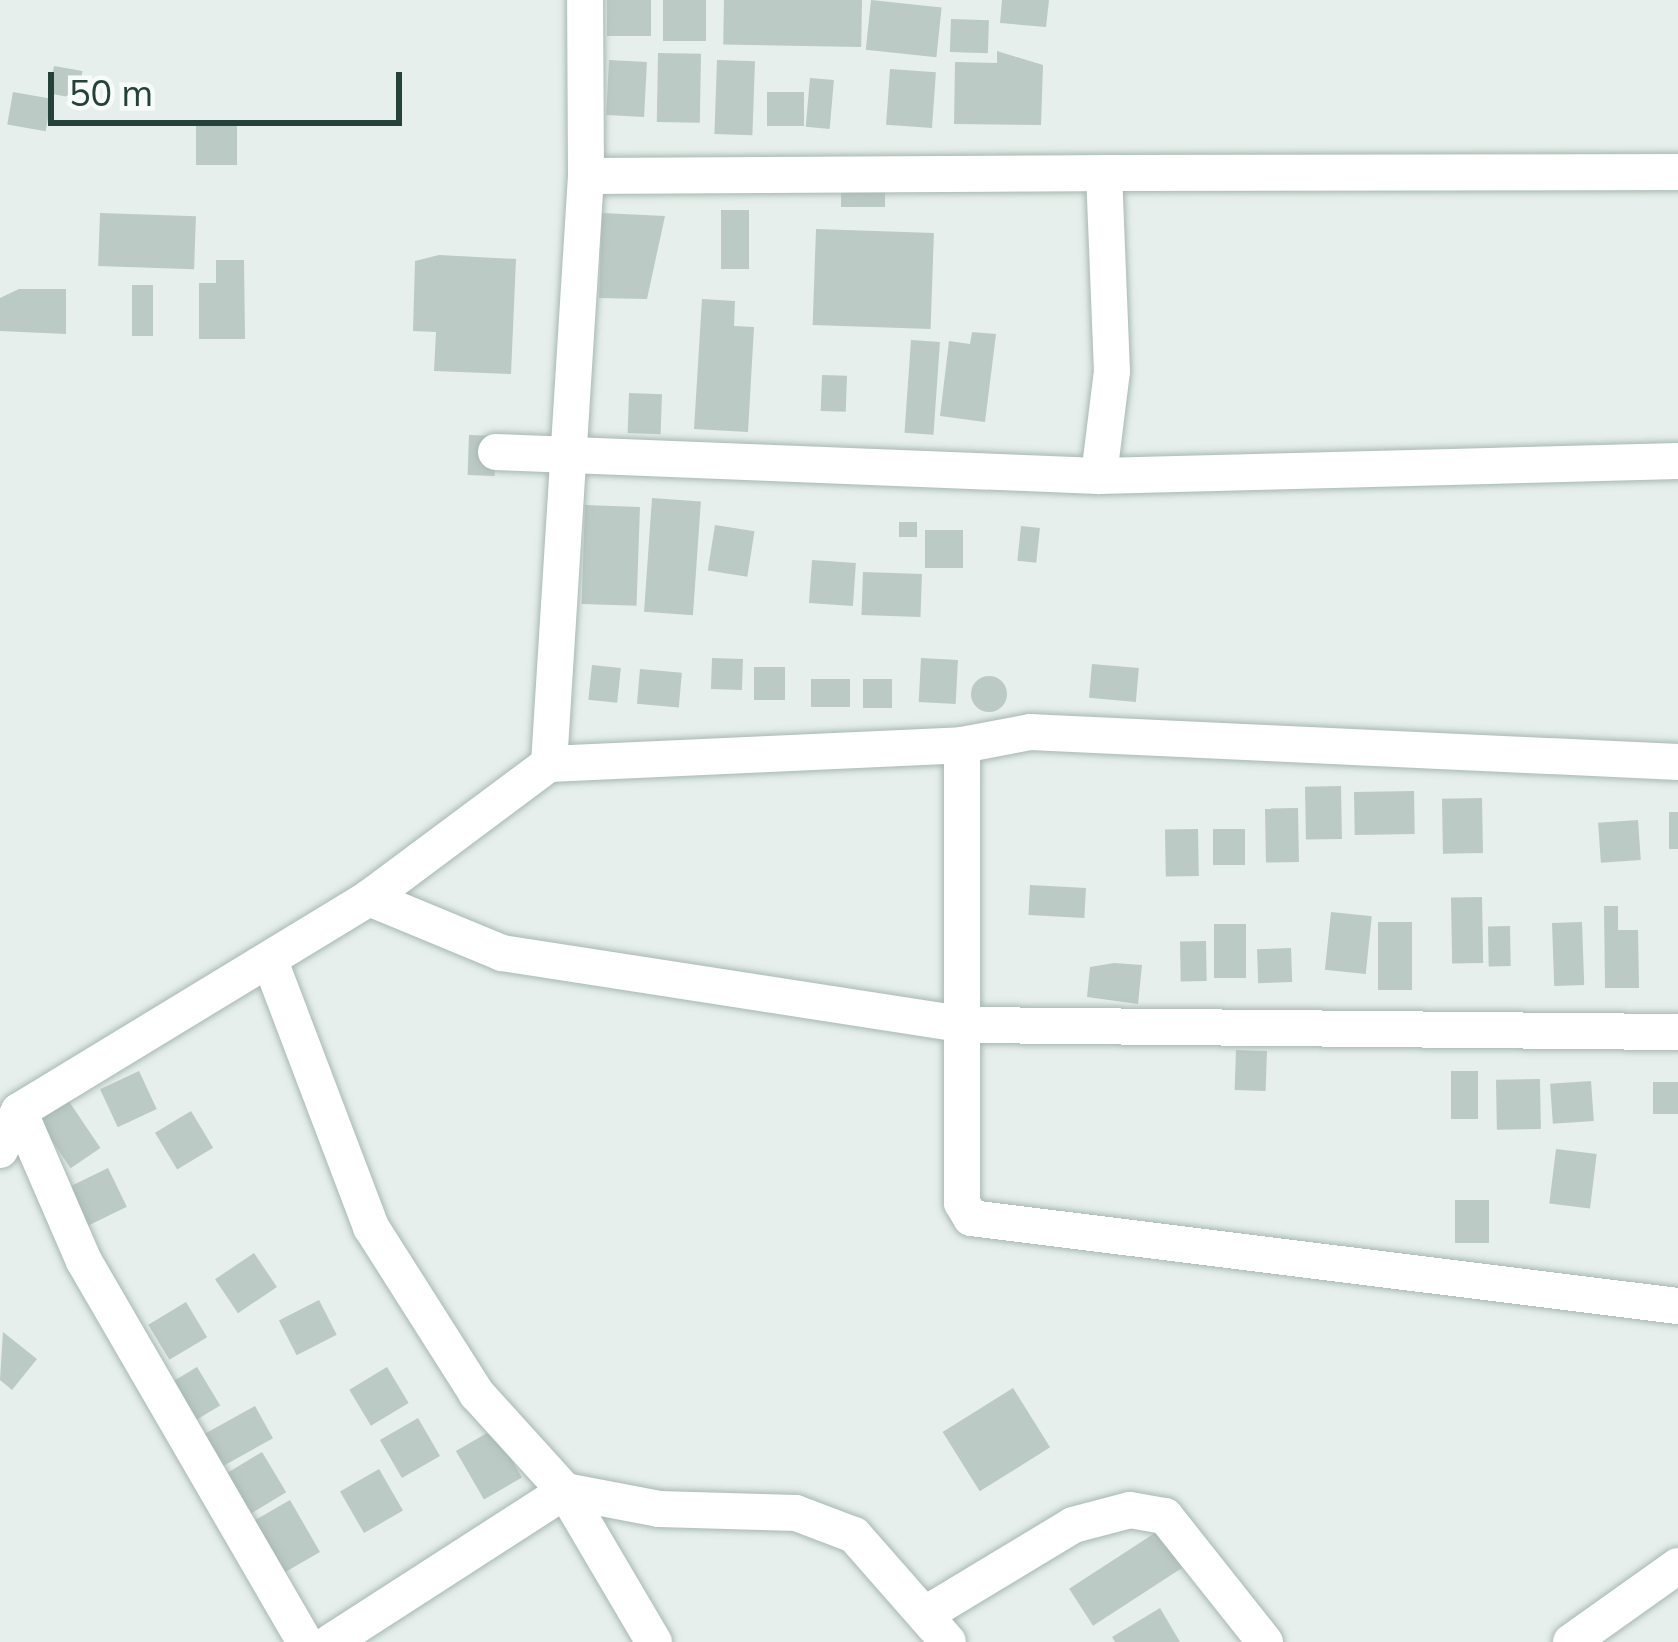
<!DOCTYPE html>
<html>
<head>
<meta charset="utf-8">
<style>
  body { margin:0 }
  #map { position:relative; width:1678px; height:1642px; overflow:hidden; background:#e6efeb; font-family:Mulish,sans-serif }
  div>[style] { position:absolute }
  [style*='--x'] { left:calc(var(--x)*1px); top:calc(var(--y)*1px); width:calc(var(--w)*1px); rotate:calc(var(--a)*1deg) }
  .building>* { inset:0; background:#bbcac4; transform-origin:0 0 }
  .round { border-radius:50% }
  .roads { filter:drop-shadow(0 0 3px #a8b8b2) drop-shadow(0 0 3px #a8b8b2) }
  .minor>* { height:36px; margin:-18px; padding:0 18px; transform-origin:18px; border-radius:18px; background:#fff }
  span { translate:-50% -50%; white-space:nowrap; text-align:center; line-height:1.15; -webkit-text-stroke:9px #f7fbf9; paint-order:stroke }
  .scale { position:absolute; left:48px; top:72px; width:354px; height:54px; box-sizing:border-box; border:6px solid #24423a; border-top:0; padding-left:15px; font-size:36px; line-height:42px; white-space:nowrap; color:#24423a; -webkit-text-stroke:9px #f7fbf9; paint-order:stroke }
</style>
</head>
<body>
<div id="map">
  <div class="building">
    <i style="left:607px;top:0;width:44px;height:36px"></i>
    <i style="left:663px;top:0;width:43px;height:41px"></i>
    <i style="left:862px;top:0;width:47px;height:138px;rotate:91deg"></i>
    <i style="left:871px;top:0;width:71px;height:50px;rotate:6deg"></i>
    <i style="clip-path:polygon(1002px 0,1049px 0,1046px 27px,1000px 23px)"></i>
    <i style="left:951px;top:19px;width:38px;height:33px;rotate:2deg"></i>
    <i style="clip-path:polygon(997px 51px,1043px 65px,1041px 125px,954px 124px,955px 62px,997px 63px)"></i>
    <i style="left:658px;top:53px;width:43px;height:69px;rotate:1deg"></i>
    <i style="left:609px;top:60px;width:38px;height:55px;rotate:3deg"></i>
    <i style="left:717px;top:60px;width:38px;height:74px;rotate:2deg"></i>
    <i style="left:54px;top:66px;width:29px;height:28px;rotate:10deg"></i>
    <i style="left:890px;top:69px;width:46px;height:56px;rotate:4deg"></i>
    <i style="left:810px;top:78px;width:24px;height:49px;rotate:5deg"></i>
    <i style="left:13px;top:92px;width:39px;height:33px;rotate:10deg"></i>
    <i style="left:767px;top:92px;width:37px;height:34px"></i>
    <i style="left:196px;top:122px;width:41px;height:43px"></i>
    <i style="left:841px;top:191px;width:44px;height:16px"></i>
    <i style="left:721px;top:210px;width:28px;height:59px"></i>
    <i style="left:100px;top:213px;width:96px;height:53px;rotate:2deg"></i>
    <i style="clip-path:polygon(602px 213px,665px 216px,647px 299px,599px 298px)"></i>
    <i style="left:816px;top:229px;width:118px;height:96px;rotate:2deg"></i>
    <i style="clip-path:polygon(439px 255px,516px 259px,511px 374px,434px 371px,436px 332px,413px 331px,415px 261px)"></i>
    <i style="clip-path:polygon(216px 260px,244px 260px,245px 339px,199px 339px,199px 283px,216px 283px)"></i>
    <i style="left:132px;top:285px;width:21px;height:51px"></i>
    <i style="clip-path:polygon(19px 289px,66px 289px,66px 334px,0 331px,0 298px)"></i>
    <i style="clip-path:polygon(702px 299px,735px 301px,734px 326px,754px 327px,748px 432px,694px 429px)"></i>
    <i style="clip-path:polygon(972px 332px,996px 334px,985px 422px,940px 416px,949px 341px,970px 344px)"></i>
    <i style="left:911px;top:340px;width:29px;height:93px;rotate:4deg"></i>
    <i style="left:822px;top:375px;width:25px;height:36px;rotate:2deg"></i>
    <i style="left:629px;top:393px;width:33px;height:40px;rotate:2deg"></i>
    <i style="left:469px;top:435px;width:27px;height:40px;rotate:2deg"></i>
    <i style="left:652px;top:498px;width:49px;height:114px;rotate:4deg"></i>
    <i style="left:585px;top:505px;width:55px;height:99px;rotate:2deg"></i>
    <i style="left:899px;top:522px;width:18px;height:15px"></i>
    <i style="left:715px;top:525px;width:40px;height:46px;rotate:9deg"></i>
    <i style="left:1021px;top:526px;width:19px;height:35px;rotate:6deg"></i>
    <i style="left:925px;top:530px;width:38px;height:38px"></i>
    <i style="left:812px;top:560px;width:44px;height:43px;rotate:4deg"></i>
    <i style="left:863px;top:572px;width:59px;height:43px;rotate:2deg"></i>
    <i style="left:712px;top:658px;width:31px;height:31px;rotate:2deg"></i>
    <i style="left:921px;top:658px;width:37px;height:44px;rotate:3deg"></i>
    <i style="left:1092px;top:664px;width:47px;height:34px;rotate:5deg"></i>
    <i style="left:592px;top:665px;width:29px;height:35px;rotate:6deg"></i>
    <i style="left:785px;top:667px;width:33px;height:31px;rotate:90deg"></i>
    <i style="left:640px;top:669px;width:42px;height:35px;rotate:5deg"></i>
    <i class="round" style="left:971px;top:676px;width:36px;height:36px"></i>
    <i style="left:811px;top:679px;width:39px;height:28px"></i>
    <i style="left:863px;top:679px;width:29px;height:29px"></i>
    <i style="left:1341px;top:786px;width:53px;height:36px;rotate:89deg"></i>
    <i style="left:1414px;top:791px;width:43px;height:60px;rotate:89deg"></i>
    <i style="left:1482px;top:798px;width:55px;height:40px;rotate:89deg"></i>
    <i style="left:1298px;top:808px;width:54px;height:33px;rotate:89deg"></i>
    <i style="left:1669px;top:812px;width:9px;height:37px"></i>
    <i style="left:1638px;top:820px;width:40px;height:40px;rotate:86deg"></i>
    <i style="left:1198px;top:829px;width:47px;height:33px;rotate:89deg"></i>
    <i style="left:1213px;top:829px;width:32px;height:36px"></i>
    <i style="left:1030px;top:885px;width:56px;height:30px;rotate:3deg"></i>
    <i style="left:1482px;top:897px;width:66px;height:31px;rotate:89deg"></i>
    <i style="clip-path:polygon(1604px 906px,1618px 906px,1618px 930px,1638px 930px,1639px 988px,1605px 988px)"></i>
    <i style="left:1331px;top:912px;width:41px;height:58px;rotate:6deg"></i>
    <i style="left:1378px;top:922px;width:34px;height:68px"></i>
    <i style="left:1582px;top:922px;width:63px;height:30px;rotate:88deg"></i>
    <i style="left:1246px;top:924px;width:54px;height:32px;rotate:90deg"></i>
    <i style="left:1510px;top:926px;width:40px;height:22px;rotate:89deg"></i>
    <i style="left:1206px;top:941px;width:40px;height:26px;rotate:89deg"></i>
    <i style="left:1291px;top:948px;width:34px;height:34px;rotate:88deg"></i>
    <i style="clip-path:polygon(1114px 963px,1142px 965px,1138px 1004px,1087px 997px,1090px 967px)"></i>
    <i style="left:1236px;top:1050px;width:31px;height:40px;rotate:2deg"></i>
    <i style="left:139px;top:1071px;width:42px;height:43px;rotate:65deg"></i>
    <i style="left:1451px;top:1071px;width:27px;height:48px"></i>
    <i style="left:1540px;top:1079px;width:50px;height:44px;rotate:89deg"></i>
    <i style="left:1591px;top:1081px;width:40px;height:41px;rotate:86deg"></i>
    <i style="left:1678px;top:1082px;width:32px;height:25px;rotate:90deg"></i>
    <i style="left:68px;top:1100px;width:58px;height:36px;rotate:56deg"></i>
    <i style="left:191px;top:1111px;width:43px;height:42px;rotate:59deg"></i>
    <i style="left:1556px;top:1149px;width:41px;height:55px;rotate:7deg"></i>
    <i style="left:108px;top:1168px;width:43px;height:44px;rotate:64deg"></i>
    <i style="left:1489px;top:1200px;width:43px;height:34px;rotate:90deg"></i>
    <i style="left:254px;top:1253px;width:41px;height:47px;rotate:56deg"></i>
    <i style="left:319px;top:1300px;width:39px;height:45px;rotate:63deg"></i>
    <i style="left:186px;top:1302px;width:41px;height:44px;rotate:59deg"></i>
    <i style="clip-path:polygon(3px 1332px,37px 1359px,12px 1390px,0 1380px)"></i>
    <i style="left:197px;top:1367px;width:45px;height:34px;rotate:59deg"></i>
    <i style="left:387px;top:1367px;width:42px;height:44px;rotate:59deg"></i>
    <i style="left:1013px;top:1388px;width:70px;height:83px;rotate:58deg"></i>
    <i style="left:255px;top:1406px;width:37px;height:75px;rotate:61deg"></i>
    <i style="left:418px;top:1418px;width:44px;height:44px;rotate:60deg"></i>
    <i style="left:494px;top:1429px;width:56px;height:44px;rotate:60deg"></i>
    <i style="left:262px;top:1452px;width:47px;height:48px;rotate:59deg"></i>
    <i style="left:379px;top:1469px;width:48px;height:45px;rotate:60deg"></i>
    <i style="left:290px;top:1500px;width:60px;height:54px;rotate:60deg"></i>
    <i style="left:1158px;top:1531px;width:44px;height:106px;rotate:57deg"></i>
    <i style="clip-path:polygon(1160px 1608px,1180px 1642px,1115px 1642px,1112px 1637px)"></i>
  </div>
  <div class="roads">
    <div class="minor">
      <i style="--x:1104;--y:173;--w:574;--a:-0.1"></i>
      <i style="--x:586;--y:176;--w:518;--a:-0.33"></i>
      <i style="--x:1104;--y:173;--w:198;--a:87.7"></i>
      <i style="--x:1112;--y:371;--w:106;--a:97.1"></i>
      <i style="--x:496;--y:452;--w:603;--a:2.28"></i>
      <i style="--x:1099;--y:476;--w:579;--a:-1.48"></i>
      <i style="--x:962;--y:745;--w:458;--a:90"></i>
      <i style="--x:962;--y:1203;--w:17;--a:59"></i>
      <i style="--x:971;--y:1218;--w:712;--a:7.1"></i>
      <i style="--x:549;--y:764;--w:589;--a:-86.4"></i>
      <i style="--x:586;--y:176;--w:176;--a:-90.3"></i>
      <i style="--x:369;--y:898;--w:144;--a:22.5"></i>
      <i style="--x:502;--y:953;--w:473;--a:8.8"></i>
      <i style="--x:969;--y:1025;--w:709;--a:0.57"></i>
      <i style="--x:270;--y:961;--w:285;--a:69.2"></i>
      <i style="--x:371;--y:1227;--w:198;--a:57.6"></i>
      <i style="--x:477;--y:1394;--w:131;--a:47.8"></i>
      <i style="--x:565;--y:1491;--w:175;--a:59.5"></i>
      <i style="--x:19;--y:1111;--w:163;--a:66.6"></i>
      <i style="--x:84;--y:1261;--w:440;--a:59.9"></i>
      <i style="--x:0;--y:1150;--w:43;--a:-64"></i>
      <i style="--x:19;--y:1111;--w:410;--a:-31.3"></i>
      <i style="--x:369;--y:898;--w:224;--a:-36.7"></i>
      <i style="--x:549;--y:764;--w:413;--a:-2.6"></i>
      <i style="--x:962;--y:745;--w:69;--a:-10.8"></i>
      <i style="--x:1030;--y:732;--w:649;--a:2.65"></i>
      <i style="--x:929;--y:1612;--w:168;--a:-31.1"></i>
      <i style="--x:1073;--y:1525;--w:59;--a:-14.7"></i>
      <i style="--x:1130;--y:1510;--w:36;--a:10"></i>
      <i style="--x:1165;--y:1516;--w:161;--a:51.6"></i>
      <i style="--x:331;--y:1642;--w:278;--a:-32.8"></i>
      <i style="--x:565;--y:1491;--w:96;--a:10.8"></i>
      <i style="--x:659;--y:1509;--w:137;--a:1.7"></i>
      <i style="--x:796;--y:1513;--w:62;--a:20.8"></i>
      <i style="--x:854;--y:1535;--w:142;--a:48.7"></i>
      <i style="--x:1571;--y:1642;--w:131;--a:-35.4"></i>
    </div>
  </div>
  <div class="scale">50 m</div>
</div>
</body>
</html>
